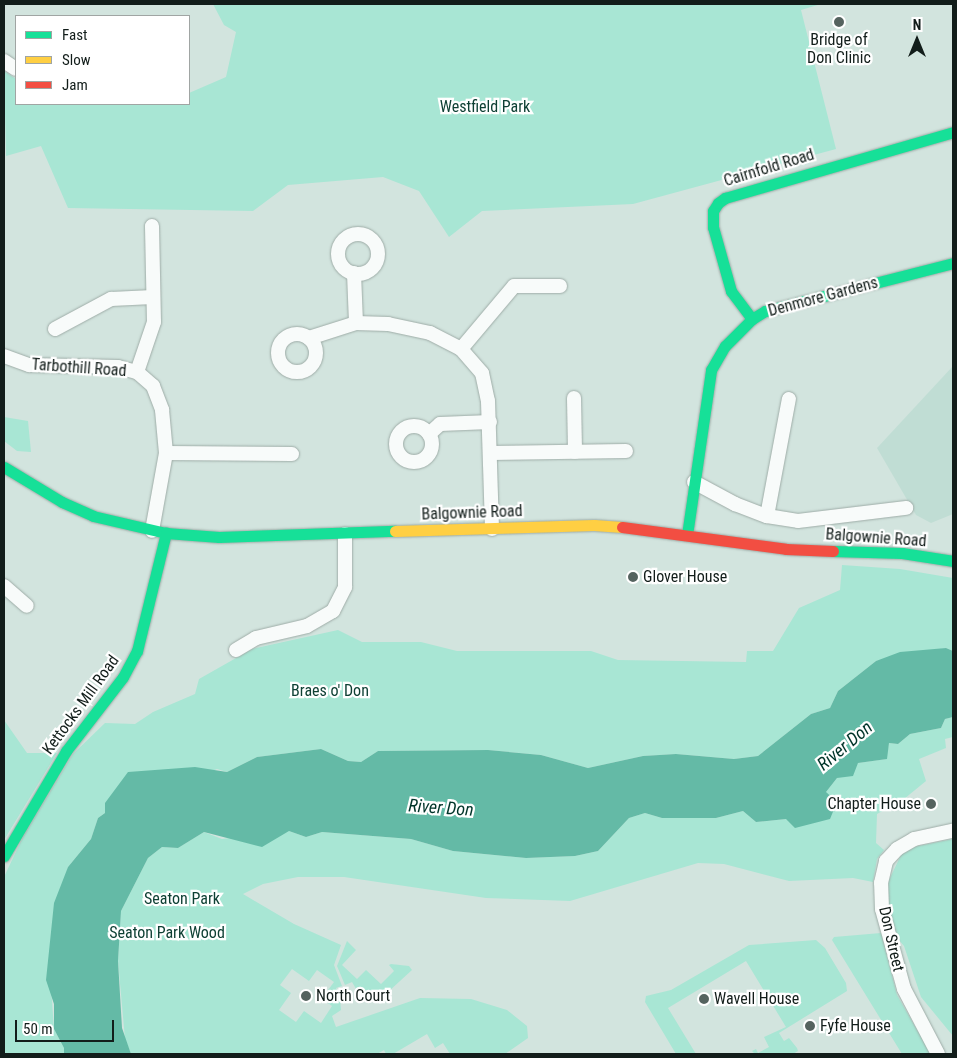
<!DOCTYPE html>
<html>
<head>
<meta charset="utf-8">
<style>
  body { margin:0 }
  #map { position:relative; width:957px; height:1058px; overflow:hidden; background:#d2e4de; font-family:"Roboto Condensed",sans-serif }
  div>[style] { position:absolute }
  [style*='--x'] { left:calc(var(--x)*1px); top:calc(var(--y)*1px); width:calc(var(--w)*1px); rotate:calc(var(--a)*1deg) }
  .built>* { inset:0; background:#c0ddd4 }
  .green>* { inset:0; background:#a8e6d4 }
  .water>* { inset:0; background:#64baa6 }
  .roads { filter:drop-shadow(0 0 1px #9eaca7) drop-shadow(0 0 1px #9eaca7) }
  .street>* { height:14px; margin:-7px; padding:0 7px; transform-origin:7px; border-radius:7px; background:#f8fbfa }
  .street>.ring { margin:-7px; padding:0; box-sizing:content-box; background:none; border:14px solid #f8fbfa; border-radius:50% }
  .fast>* { height:11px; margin:-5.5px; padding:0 5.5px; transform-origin:5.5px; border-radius:5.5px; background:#16e098 }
  .slow>* { height:11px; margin:-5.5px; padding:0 5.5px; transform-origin:5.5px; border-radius:5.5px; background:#ffcf43 }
  .jam>* { height:11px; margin:-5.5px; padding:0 5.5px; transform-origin:5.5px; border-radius:5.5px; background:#f24e42 }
  .dots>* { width:14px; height:14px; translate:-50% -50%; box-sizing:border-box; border:2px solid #fff; border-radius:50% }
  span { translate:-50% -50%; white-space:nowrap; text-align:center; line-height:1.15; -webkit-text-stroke:4.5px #fff; paint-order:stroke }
  .poi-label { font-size:16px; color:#121d1a }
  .left { translate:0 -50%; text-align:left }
  .right { translate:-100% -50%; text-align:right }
  .park-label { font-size:16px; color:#0e4034 }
  .street-label { font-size:16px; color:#121d1a }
  .water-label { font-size:18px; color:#003429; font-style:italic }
  .frame { position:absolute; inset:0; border:5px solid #121d1a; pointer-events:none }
  .legend { position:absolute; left:15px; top:15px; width:175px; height:90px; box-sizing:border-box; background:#fff; border:1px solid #a0a5a3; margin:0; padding:6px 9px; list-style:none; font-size:15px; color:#121d1a }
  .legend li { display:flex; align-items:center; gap:10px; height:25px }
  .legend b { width:25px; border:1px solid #a0a5a3 }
  .north { position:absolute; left:892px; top:15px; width:50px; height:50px; -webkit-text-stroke:4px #fff; paint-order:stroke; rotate:0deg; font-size:14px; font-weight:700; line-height:20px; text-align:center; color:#121d1a }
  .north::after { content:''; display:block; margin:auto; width:18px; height:22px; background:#121d1a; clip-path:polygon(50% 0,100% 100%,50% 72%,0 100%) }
  .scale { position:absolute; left:15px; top:1020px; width:99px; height:22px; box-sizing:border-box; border:2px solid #121d1a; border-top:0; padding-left:6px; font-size:15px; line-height:18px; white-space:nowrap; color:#121d1a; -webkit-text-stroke:4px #fff; paint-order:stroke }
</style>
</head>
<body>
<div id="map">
  <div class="built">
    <i style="clip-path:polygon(953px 366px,953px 514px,931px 523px,916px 515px,877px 448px)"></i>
  </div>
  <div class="green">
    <i style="clip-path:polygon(213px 4px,821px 4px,801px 10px,836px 149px,633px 204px,482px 211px,449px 237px,419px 191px,383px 177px,288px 185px,253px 211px,68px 208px,41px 146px,6px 156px,4px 71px,16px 79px,16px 104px,189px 104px,189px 93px,226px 77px,236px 32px,224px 25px)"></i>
    <i style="clip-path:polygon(4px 417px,28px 421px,31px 452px,17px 451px,4px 441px)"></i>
    <i style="clip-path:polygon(842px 565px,900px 569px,953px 578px,953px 651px,946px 648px,876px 661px,838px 691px,830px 708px,811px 714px,758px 756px,734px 759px,676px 754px,643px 756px,588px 768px,541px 755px,488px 750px,378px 751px,361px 762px,348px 761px,321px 749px,257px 757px,227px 772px,217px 769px,105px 813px,98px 818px,91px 839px,68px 867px,51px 987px,54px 1029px,64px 1048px,64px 1054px,4px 1054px,4px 877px,23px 837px,73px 754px,105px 723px,135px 724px,153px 712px,195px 694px,199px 679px,252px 649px,338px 630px,362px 642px,421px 642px,457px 651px,591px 651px,618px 660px,746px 662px,747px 651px,773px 651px,799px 608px,840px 590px)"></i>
    <i style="clip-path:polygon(953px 717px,953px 737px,945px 739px,946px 748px,919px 759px,926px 781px,904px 799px,877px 814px,876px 843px,884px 850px,877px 859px,873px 882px,853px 878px,789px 881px,724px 864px,698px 863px,570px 901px,486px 898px,344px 877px,298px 877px,263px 884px,243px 894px,294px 924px,341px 945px,334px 965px,342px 986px,336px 988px,339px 996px,332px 998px,325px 994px,334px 982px,317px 970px,309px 981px,292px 969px,280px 985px,291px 993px,279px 1010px,296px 1022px,304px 1011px,321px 1023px,332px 1006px,328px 1003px,340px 999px,341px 1010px,332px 1016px,336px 1027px,420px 998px,471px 999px,507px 1010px,527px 1026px,528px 1038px,505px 1054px,450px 1054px,443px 1043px,435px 1048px,427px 1034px,393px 1054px,386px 1054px,384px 1050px,377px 1054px,131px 1054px,125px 1039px,118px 961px,121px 911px,148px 858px,162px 847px,178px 848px,204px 832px,222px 839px,289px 831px,306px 837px,322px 832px,411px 839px,453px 851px,526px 858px,575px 856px,598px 851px,629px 818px,645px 813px,662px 818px,716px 818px,743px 811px,756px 822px,786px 819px,826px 792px,837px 778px,858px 763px,886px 759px,889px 743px,898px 744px,910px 734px,941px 728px,945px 719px)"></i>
    <i style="clip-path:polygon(4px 720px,27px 753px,57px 753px,4px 840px)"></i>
    <i style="clip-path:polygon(953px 839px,953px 1036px,921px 997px,904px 946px,894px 934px,888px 908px,888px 882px,902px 853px,913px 847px)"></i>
    <i style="clip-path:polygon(881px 933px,897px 995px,931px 1054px,902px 1054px,832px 940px,834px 937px)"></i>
    <i style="clip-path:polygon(816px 940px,825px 948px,846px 983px,847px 991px,779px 1033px,784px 1041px,789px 1038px,797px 1048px,798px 1051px,793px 1054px,755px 1054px,752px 1051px,756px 1049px,758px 1053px,769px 1047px,764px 1037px,786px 1027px,746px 961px,668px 1008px,696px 1054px,676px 1054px,645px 1002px,646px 996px,671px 990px,749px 945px)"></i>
    <i style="clip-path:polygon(347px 941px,356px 950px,342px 965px,357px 979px,366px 970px,381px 984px,394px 971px,389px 965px,391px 964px,409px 966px,412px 970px,388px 992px,362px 999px,352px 982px,345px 985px,337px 966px)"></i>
  </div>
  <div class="water">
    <i style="clip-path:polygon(946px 648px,953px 651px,953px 717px,945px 719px,941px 728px,910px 734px,898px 744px,889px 743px,887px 759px,858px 763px,853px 776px,837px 778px,826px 792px,837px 802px,830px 819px,795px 828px,786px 819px,756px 822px,743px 811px,716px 818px,662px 818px,645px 813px,629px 818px,598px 851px,575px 856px,526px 858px,453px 851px,411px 839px,322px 832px,306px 837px,289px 831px,262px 847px,204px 832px,178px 848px,162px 847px,148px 858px,121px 911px,118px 961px,122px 1028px,131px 1054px,64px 1054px,64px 1048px,54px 1029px,54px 1004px,46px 980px,54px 903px,68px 867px,91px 839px,98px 818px,105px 813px,105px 803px,128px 772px,195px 767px,227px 772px,257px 757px,321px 749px,348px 761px,361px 762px,378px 751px,488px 750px,541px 755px,588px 768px,643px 756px,676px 754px,734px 759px,758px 756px,811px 714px,830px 708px,838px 691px,876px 661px,900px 652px)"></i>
  </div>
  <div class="roads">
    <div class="street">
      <i style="--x:4;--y:61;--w:14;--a:34"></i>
      <i class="ring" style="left:338px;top:234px;width:26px;height:26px"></i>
      <i style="--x:354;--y:273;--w:50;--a:87.7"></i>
      <i style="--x:55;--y:329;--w:64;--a:-28.2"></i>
      <i style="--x:111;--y:299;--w:42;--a:-2.7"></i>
      <i class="ring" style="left:278px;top:334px;width:24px;height:24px"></i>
      <i style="--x:309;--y:338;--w:49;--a:-17.7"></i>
      <i style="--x:356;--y:323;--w:32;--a:2"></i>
      <i style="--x:388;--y:324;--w:43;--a:12.1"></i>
      <i style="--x:430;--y:333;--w:35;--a:27"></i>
      <i style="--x:461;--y:349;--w:32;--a:49"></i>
      <i style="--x:482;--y:373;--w:29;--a:78"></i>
      <i style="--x:488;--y:401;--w:128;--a:88.2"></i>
      <i style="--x:461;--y:349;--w:82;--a:-49.9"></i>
      <i style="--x:514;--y:286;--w:46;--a:0"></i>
      <i style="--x:4;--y:356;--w:27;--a:20"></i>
      <i style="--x:29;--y:365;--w:89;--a:1.3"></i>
      <i style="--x:118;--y:367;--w:20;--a:15"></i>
      <i style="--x:137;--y:372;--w:21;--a:41"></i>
      <i style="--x:153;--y:386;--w:26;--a:69"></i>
      <i style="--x:162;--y:410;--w:43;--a:84.7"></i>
      <i style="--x:166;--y:453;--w:79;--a:100.2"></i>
      <i style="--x:137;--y:372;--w:53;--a:-71.2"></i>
      <i style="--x:154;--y:322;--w:96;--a:-91.2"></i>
      <i style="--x:574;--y:398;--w:54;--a:88.9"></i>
      <i class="ring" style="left:396px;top:426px;width:22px;height:22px"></i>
      <i style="--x:429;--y:434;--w:15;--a:-42"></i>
      <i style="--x:440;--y:424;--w:50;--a:-2.3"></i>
      <i style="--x:166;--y:453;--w:126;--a:0.5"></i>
      <i style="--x:491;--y:453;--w:135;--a:-0.8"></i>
      <i style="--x:694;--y:482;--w:47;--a:28.2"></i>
      <i style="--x:735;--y:504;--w:34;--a:21"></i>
      <i style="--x:767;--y:516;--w:31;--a:9"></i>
      <i style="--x:798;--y:521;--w:109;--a:-6.9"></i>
      <i style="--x:767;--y:516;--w:119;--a:-79.4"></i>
      <i style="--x:4;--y:586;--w:30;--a:41"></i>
      <i style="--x:236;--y:650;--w:23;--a:-31"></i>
      <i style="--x:256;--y:638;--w:52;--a:-13.2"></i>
      <i style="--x:307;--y:626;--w:30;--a:-30"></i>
      <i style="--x:333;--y:611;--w:27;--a:-63"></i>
      <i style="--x:345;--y:587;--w:53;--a:-90"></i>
      <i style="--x:938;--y:1054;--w:73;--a:-117.6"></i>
      <i style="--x:904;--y:989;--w:83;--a:-105.4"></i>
      <i style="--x:882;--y:909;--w:26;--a:-92"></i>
      <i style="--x:881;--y:883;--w:23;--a:-77"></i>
      <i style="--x:886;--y:861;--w:16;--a:-47"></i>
      <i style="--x:897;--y:849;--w:20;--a:-30"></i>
      <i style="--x:914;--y:839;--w:40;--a:-12"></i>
    </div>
    <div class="fast">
      <i style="--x:752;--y:319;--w:35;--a:-127"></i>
      <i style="--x:731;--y:291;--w:66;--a:-105.7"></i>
      <i style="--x:713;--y:227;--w:16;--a:-90"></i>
      <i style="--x:713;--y:211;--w:9;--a:-58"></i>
      <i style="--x:718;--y:203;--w:9;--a:-36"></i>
      <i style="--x:725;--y:198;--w:237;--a:-16.1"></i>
      <i style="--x:4;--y:467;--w:68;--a:31.1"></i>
      <i style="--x:62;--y:502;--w:34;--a:24"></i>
      <i style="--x:93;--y:516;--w:75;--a:13.1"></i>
      <i style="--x:166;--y:533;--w:53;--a:4.3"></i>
      <i style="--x:219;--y:537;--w:176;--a:-2"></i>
      <i style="--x:687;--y:535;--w:167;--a:-81.7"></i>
      <i style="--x:711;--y:370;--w:28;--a:-60"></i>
      <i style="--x:725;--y:346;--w:38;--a:-45"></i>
      <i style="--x:752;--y:319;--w:15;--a:-32"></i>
      <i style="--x:765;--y:311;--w:194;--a:-14.3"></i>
      <i style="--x:833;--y:551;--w:69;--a:1.7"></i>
      <i style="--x:902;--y:553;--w:52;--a:8.9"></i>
      <i style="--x:4;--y:856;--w:122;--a:-59.4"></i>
      <i style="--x:66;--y:751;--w:93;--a:-52.4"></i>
      <i style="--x:123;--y:677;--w:30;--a:-62"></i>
      <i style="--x:137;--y:651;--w:122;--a:-76.2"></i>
    </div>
    <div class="slow">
      <i style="--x:395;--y:531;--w:199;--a:-1.7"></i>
      <i style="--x:594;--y:525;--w:28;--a:4"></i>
    </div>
    <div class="jam">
      <i style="--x:622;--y:527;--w:165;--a:7.6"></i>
      <i style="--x:786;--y:549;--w:47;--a:2.4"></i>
    </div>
  </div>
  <div class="dots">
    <i style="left:839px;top:22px;background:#55635f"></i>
    <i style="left:633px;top:577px;background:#55635f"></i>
    <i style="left:931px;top:804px;background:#55635f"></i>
    <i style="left:306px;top:996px;background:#55635f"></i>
    <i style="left:704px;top:999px;background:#55635f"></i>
    <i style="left:810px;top:1026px;background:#55635f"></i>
  </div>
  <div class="poi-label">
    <span style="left:839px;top:49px">Bridge of<br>Don Clinic</span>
    <span class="left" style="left:643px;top:577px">Glover House</span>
    <span class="right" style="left:921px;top:804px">Chapter House</span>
    <span class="left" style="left:316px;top:996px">North Court</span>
    <span class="left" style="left:714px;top:999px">Wavell House</span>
    <span class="left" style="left:820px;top:1026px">Fyfe House</span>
  </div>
  <div class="park-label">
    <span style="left:485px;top:107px">Westfield Park</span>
    <span style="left:330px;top:691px">Braes o' Don</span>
    <span style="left:182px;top:899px">Seaton Park</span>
    <span style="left:167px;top:933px">Seaton Park Wood</span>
  </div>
  <div class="street-label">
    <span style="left:769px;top:168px;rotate:-17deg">Cairnfold Road</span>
    <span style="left:823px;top:297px;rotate:-15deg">Denmore Gardens</span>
    <span style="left:79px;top:368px;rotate:4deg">Tarbothill Road</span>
    <span style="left:472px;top:513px;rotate:-2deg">Balgownie Road</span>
    <span style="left:876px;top:538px;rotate:4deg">Balgownie Road</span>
    <span style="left:81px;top:705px;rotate:-54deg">Kettocks Mill Road</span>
    <span style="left:891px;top:939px;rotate:77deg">Don Street</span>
  </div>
  <div class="water-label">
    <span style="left:845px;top:746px;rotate:-40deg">River Don</span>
    <span style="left:441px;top:808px;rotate:4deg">River Don</span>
  </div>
  <div class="frame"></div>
  <ul class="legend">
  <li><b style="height:6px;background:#16e098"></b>Fast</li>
  <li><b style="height:6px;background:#ffcf43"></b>Slow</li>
  <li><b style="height:6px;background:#f24e42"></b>Jam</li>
  </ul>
  <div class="north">N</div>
  <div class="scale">50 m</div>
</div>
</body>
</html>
